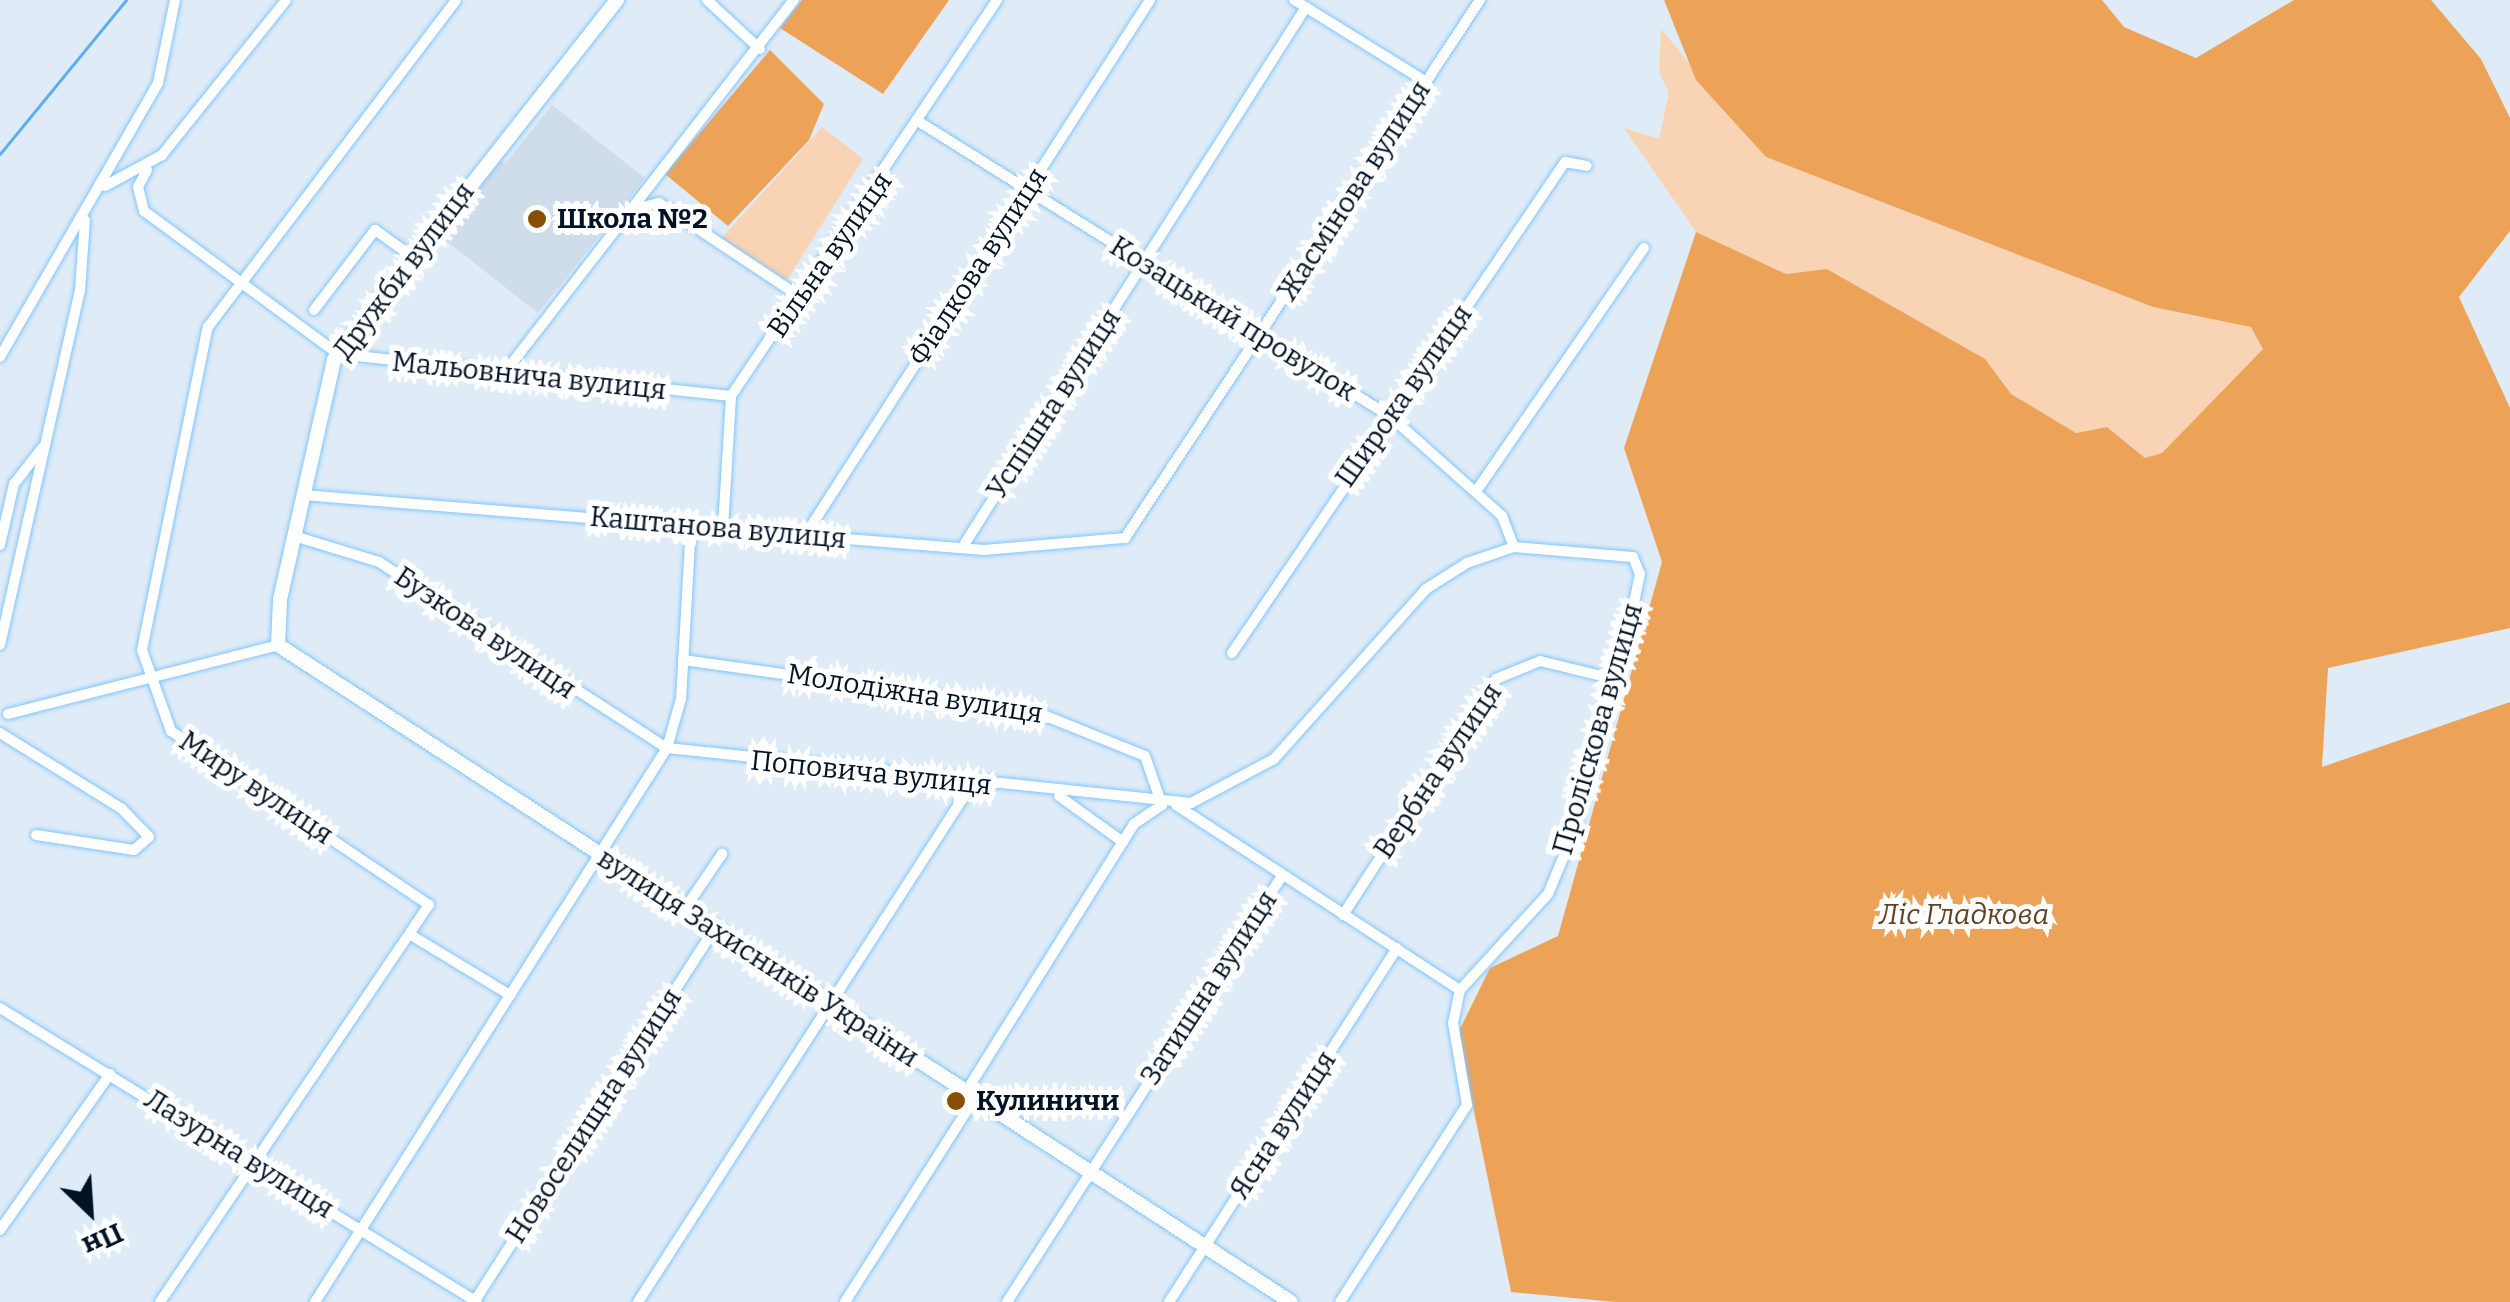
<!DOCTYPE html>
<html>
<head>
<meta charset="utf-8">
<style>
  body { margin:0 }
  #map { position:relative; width:2510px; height:1302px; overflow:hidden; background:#dfecf8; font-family:Bitter,serif }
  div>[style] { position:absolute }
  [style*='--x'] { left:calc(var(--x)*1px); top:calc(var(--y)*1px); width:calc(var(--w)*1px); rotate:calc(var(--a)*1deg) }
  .built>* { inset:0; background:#cedde9 }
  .green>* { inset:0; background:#f8d4b4 }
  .forest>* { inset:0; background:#eca257 }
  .stream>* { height:2.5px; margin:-1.25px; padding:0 1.25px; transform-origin:1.25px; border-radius:1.25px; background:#5aaff1 }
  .roads { filter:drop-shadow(0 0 2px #83c6fc) drop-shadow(0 0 2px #83c6fc) }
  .street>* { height:10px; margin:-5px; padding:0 5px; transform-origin:5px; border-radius:5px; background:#fff }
  .secondary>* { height:14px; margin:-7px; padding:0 7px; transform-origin:7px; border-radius:7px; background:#fff }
  .dots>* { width:28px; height:28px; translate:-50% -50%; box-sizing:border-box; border:5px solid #fff; border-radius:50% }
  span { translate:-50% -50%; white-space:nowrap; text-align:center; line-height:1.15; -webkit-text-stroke:10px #fff; paint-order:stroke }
  .street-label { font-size:28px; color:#001326 }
  .poi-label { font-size:28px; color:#001326; font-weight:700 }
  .left { translate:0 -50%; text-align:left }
  .park-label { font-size:28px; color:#604122; font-style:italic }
  .north { position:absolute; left:40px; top:1162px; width:100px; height:100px; -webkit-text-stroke:8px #fff; paint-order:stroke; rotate:155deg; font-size:28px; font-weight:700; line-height:40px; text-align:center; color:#001326 }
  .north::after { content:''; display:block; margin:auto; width:35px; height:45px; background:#001326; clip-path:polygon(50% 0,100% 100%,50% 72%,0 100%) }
</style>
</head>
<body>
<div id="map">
  <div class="built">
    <i style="clip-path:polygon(552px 105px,645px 178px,538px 313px,445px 240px,498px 159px,505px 164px)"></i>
  </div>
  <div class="green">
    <i style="clip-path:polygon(1661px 29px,1766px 157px,2153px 307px,2251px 327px,2263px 349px,2162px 453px,2145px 458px,2107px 427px,2076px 433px,2010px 394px,1985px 359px,1827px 269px,1786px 274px,1696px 232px,1624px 128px,1659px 139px,1669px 92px,1659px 73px)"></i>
    <i style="clip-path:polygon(822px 127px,863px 159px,787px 280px,719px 241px)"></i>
  </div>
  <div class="forest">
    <i style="clip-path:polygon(802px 0,949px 0,883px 94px,780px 28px)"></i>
    <i style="clip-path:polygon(1664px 0,2102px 0,2124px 27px,2196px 58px,2294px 0,2431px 0,2481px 59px,2510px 118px,2510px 231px,2459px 297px,2510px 408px,2510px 628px,2328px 668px,2322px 767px,2510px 702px,2510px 1302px,1615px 1302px,1511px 1292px,1458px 1033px,1490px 968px,1558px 936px,1662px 562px,1624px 448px,1696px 232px,1786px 274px,1827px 269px,1985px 359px,2011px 394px,2076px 433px,2107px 427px,2145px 458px,2162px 453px,2263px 349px,2251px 327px,2153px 307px,1766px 157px,1696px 80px)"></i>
    <i style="clip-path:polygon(770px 50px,824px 104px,809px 140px,728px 226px,665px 174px)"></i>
  </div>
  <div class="stream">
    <i style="--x:0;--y:154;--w:199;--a:-50.7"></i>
  </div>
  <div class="roads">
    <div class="street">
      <i style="--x:707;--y:0;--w:72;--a:42.8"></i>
      <i style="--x:1294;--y:0;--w:155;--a:31.8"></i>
      <i style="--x:921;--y:123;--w:554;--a:32.03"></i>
      <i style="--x:1391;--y:417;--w:149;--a:41.7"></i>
      <i style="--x:1502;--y:516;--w:33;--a:69"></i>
      <i style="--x:147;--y:170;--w:19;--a:118"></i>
      <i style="--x:138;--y:187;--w:25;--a:76"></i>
      <i style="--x:144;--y:211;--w:241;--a:36.4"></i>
      <i style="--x:338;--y:354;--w:395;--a:6.1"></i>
      <i style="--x:105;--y:186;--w:65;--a:-28.5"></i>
      <i style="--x:162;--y:155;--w:198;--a:-51.3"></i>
      <i style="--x:632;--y:210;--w:28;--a:-15"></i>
      <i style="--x:659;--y:203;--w:172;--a:33.6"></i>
      <i style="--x:314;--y:310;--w:101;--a:-52.7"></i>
      <i style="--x:375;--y:230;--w:47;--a:35.4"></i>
      <i style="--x:0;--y:357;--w:316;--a:-60"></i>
      <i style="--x:158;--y:83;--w:85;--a:-78.4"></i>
      <i style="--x:502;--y:376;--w:476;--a:-52.2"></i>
      <i style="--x:1477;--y:490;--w:294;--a:-55.4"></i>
      <i style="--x:303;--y:495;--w:683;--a:4.62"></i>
      <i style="--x:984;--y:550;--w:142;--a:-4.9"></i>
      <i style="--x:1125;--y:538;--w:645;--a:-56.58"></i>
      <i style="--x:723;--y:528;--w:132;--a:-86.5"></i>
      <i style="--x:731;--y:396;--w:477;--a:-56.1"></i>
      <i style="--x:806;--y:534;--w:635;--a:-57.21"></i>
      <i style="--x:294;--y:536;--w:89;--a:17"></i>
      <i style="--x:379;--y:562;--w:343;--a:32.9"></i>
      <i style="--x:667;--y:748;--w:51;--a:-74.1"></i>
      <i style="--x:681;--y:699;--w:174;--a:-86.7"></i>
      <i style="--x:0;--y:545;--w:63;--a:-77.1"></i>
      <i style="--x:14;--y:484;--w:46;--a:-52.1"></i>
      <i style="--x:962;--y:548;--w:641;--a:-57.55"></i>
      <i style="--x:0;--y:645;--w:363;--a:-77.3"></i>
      <i style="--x:80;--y:291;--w:71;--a:-86"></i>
      <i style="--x:1232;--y:653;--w:593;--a:-55.85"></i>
      <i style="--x:1565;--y:162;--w:22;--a:10"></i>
      <i style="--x:683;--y:660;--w:346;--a:8"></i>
      <i style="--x:1026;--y:708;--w:128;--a:22"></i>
      <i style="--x:1145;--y:756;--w:52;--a:70.9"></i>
      <i style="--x:1162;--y:805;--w:34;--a:146"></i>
      <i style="--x:1134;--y:824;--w:316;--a:122.1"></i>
      <i style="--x:8;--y:714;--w:279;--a:-14.3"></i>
      <i style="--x:0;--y:733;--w:144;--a:31.9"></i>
      <i style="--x:122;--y:809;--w:39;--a:46"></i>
      <i style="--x:149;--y:837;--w:20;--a:139"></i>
      <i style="--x:134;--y:850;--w:99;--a:-171.3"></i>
      <i style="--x:1059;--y:796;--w:79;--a:35.7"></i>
      <i style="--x:1176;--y:805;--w:339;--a:33.1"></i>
      <i style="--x:684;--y:910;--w:68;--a:-55.8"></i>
      <i style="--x:1343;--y:915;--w:281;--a:-57"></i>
      <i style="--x:1496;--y:679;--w:48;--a:-22.2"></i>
      <i style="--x:1540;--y:661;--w:76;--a:13.7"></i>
      <i style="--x:411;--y:935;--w:116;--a:31.2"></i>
      <i style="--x:0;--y:1008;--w:560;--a:31.65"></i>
      <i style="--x:0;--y:1230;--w:191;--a:-54.8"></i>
      <i style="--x:160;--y:1302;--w:480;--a:-55.9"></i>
      <i style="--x:429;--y:905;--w:311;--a:-146"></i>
      <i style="--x:171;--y:731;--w:86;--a:-109.7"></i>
      <i style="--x:142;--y:650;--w:330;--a:-78.5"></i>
      <i style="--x:208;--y:327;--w:410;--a:-52.8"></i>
      <i style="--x:315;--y:1302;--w:656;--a:-57.57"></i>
      <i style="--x:667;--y:748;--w:527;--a:5.99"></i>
      <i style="--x:1191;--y:803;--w:94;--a:-27.9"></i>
      <i style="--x:1274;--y:759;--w:228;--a:-48.2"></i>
      <i style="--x:1426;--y:589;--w:49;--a:-32.4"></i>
      <i style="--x:1467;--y:563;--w:50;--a:-18.8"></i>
      <i style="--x:1514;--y:547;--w:119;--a:4.8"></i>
      <i style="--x:1633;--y:557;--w:18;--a:68"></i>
      <i style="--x:1640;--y:574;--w:64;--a:101.7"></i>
      <i style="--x:1627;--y:637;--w:204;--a:105.3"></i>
      <i style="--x:1573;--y:834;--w:65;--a:112.6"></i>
      <i style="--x:1548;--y:894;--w:130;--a:132.5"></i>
      <i style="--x:1460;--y:990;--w:34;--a:102"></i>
      <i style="--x:1453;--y:1023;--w:83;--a:80.3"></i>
      <i style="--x:1467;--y:1105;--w:234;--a:122.8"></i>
      <i style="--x:474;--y:1302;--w:444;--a:-57.2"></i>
      <i style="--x:638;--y:1302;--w:616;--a:-57.19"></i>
      <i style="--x:845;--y:1302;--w:242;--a:-57.5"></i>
      <i style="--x:1007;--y:1302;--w:507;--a:-57.16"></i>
      <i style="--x:1169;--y:1302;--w:421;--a:-57.2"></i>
    </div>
    <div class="secondary">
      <i style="--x:617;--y:0;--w:458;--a:128.2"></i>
      <i style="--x:334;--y:360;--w:246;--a:102.7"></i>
      <i style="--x:280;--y:600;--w:45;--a:92.5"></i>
      <i style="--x:278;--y:645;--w:1207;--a:32.97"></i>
    </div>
  </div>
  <div class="dots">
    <i style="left:537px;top:219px;background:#884f03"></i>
    <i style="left:956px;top:1101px;background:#884f03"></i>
  </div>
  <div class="street-label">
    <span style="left:1354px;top:191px;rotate:-57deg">Жасмінова вулиця</span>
    <span style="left:830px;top:255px;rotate:-55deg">Вільна вулиця</span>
    <span style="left:978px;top:267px;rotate:-57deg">Фіалкова вулиця</span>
    <span style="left:404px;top:271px;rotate:-53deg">Дружби вулиця</span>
    <span style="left:1233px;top:319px;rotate:32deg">Козацький провулок</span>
    <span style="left:529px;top:376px;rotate:6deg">Мальовнича вулиця</span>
    <span style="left:1404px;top:396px;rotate:-55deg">Широка вулиця</span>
    <span style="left:1054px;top:404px;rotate:-57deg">Успішна вулиця</span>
    <span style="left:718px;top:528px;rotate:5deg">Каштанова вулиця</span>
    <span style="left:485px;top:633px;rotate:34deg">Бузкова вулиця</span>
    <span style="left:915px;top:694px;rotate:9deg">Молодіжна вулиця</span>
    <span style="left:1598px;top:729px;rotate:-74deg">Проліскова вулиця</span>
    <span style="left:1438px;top:771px;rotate:-56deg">Вербна вулиця</span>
    <span style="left:871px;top:773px;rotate:6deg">Поповича вулиця</span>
    <span style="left:256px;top:788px;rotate:34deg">Миру вулиця</span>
    <span style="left:758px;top:958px;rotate:33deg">вулиця Захисників України</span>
    <span style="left:1209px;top:988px;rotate:-57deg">Затишна вулиця</span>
    <span style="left:594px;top:1116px;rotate:-57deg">Новоселищна вулиця</span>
    <span style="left:1283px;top:1125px;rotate:-57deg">Ясна вулиця</span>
    <span style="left:239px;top:1154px;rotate:32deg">Лазурна вулиця</span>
  </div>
  <div class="poi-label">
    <span class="left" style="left:557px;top:219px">Школа №2</span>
    <span class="left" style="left:976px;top:1101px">Кулиничи</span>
  </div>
  <div class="park-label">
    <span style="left:1964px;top:915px">Ліс Гладкова</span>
  </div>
  <div class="north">Пн</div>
</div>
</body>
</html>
